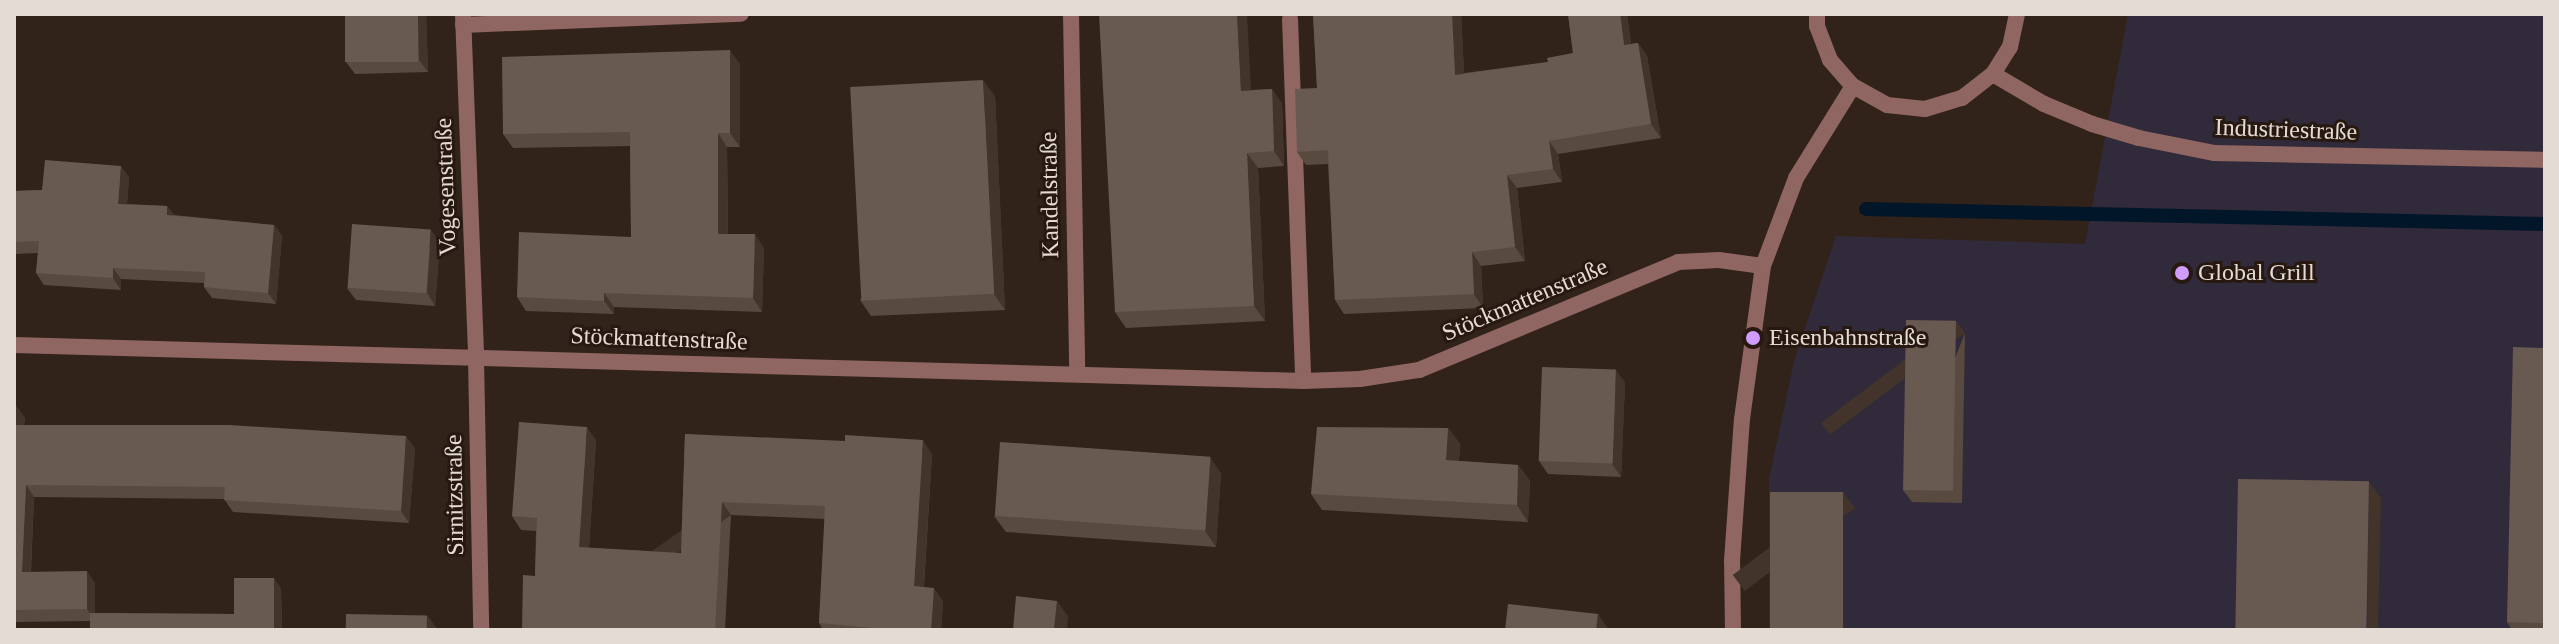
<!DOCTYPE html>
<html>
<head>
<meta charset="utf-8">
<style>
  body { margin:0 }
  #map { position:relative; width:2559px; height:644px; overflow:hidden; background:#312319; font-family:Georgia,serif }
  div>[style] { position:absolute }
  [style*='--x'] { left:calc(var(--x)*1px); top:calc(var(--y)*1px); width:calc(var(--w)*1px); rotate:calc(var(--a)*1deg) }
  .commercial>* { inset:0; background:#312a3a }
  .stream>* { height:14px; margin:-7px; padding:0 7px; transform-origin:7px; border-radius:7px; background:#02162a }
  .minor>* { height:16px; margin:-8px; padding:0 8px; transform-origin:8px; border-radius:8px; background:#906662 }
  .tertiary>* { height:16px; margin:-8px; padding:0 8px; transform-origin:8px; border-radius:8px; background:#906662 }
  .wall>* { inset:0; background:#594a40 }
  .shaded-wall>* { inset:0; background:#42342a; transform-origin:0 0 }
  .building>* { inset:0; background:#685a50; transform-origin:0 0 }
  .dots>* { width:22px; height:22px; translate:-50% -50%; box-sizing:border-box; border:4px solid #271910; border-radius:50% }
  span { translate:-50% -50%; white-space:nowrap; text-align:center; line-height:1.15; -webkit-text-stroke:6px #271910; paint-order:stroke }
  .street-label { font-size:24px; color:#e5dbd5 }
  .poi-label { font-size:24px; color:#e5dbd5 }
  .left { translate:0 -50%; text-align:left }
  .frame { position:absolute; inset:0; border:16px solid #e5dbd5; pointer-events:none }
</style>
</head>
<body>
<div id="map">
  <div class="commercial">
    <i style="clip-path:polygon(2128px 14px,2545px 14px,2545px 630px,1769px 630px,1769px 479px,1794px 361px,1836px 236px,2085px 244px)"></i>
  </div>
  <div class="stream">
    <i style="--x:1866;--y:209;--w:679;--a:1.27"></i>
  </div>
  <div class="minor">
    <i style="--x:463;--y:14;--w:344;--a:87.8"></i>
    <i style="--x:476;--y:358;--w:272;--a:88.9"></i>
    <i style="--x:1071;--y:14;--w:360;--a:89"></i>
    <i style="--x:1290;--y:19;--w:362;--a:87.9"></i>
    <i style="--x:463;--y:25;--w:278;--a:-2.3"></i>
    <i style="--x:1993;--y:74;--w:59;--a:30.5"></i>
    <i style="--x:2044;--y:104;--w:52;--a:22.6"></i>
    <i style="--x:2092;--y:124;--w:49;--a:16.6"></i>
    <i style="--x:2139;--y:138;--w:76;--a:11.3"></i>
    <i style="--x:2214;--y:153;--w:331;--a:1.2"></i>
    <i style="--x:14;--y:345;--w:1290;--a:1.6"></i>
    <i style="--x:1303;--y:381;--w:57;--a:-2"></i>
    <i style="--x:1360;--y:379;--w:60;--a:-8.7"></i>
    <i style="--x:1419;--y:370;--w:281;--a:-22.6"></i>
    <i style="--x:1678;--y:262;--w:41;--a:-2.8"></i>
    <i style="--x:1719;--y:260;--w:44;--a:7.8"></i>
  </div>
  <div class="tertiary">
    <i style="--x:1817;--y:14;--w:12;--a:90"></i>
    <i style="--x:1817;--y:26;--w:36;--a:69"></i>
    <i style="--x:1830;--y:60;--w:35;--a:49"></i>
    <i style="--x:1853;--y:86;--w:39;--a:29"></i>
    <i style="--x:1887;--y:105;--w:38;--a:6"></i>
    <i style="--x:1925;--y:109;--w:39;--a:-17"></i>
    <i style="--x:1962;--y:98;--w:39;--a:-38"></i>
    <i style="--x:1993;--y:74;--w:32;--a:-58"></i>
    <i style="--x:2010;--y:47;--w:34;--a:-78"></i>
    <i style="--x:1733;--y:630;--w:69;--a:-90.8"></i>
    <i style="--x:1732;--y:561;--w:142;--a:-86"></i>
    <i style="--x:1742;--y:419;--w:154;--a:-82.2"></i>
    <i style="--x:1763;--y:266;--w:94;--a:-69.4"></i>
    <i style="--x:1796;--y:178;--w:108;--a:-58.2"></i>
  </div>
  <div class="wall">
    <i style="clip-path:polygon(426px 14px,428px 72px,355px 74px,346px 62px)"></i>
    <i style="clip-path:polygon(1313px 14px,1461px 14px,1464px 73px,1548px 62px,1573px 53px,1568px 14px,1627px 14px,1631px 44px,1638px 43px,1647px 56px,1661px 138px,1558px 154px,1562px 182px,1517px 188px,1525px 261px,1481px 266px,1483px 308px,1344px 314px,1335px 300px,1328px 164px,1306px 165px,1297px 152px,1317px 88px)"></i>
    <i style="clip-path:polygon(740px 64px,740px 147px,727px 147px,728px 234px,764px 248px,762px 312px,614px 307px,614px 314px,526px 311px,517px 297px,631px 237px,630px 146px,513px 148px,503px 134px)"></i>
    <i style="clip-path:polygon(1272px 89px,1282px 104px,1284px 166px,1258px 168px,1265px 321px,1126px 328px,1115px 312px,1251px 90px)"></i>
    <i style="clip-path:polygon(995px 96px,1005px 310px,871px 316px,860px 300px)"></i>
    <i style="clip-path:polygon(129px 177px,127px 204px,167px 206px,174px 215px,274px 225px,282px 236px,276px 304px,212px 298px,204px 287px,204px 283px,121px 279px,121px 290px,44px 285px,36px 273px,38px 253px,14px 254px,14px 191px,42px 190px)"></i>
    <i style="clip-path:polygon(440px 242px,435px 306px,356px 300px,347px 288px)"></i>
    <i style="clip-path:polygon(1965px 333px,1962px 503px,1912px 502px,1903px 490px)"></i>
    <i style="clip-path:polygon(2545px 348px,2545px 630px,2512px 630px,2507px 622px)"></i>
    <i style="clip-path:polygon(1625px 382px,1621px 477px,1548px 474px,1539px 461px)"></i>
    <i style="clip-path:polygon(14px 406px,16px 406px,25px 418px,24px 425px,415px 448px,409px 523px,233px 512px,224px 499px,34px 497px,31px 572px,95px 583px,95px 613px,234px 614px,281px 588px,282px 630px,90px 621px,14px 622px)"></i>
    <i style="clip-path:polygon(1448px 428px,1460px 444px,1459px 461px,1518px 465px,1530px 481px,1528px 522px,1322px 510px,1311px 494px)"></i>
    <i style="clip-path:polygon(685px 434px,932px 454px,924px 587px,943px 601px,941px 630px,823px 630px,819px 623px,825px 519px,731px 515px,725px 630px,522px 630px,535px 576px,536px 531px,521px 530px,512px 516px,596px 440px,589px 548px,681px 553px)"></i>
    <i style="clip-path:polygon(1221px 473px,1216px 547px,1006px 532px,994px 516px)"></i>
  </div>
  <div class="shaded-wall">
    <i style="clip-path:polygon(418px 14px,426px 14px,428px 72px,419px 60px)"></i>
    <i style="clip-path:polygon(1237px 14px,1247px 14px,1252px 106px,1241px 91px)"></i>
    <i style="clip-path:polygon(1452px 14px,1461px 14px,1465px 88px,1455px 75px)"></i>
    <i style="clip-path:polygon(1620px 14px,1627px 14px,1633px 59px,1624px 45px)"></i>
    <i style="clip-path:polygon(1638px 43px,1647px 56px,1661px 138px,1651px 124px)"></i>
    <i style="clip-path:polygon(730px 50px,740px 64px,740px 147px,730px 133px)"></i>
    <i style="clip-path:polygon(983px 80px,995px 96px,1005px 310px,994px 294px)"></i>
    <i style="clip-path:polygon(1272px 89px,1282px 104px,1284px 166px,1274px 151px)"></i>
    <i style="clip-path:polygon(718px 133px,727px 147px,728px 247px,718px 234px)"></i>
    <i style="clip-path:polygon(1549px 141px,1558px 154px,1562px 182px,1553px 169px)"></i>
    <i style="clip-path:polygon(1247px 153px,1258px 168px,1265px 321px,1254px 306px)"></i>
    <i style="clip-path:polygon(121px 166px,129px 177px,126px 215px,118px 204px)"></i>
    <i style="clip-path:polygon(1507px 175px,1517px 188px,1525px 261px,1515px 247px)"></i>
    <i style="clip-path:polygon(167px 206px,175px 217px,167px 215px)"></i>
    <i style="clip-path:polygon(274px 225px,282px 236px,276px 304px,268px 293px)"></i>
    <i style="clip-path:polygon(431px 230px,440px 242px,435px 306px,427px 293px)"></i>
    <i style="clip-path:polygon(755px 234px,764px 248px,762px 312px,753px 298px)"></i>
    <i style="clip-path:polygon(1472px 252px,1481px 266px,1483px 308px,1474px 294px)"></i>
    <i style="clip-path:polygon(113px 268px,121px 279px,121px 290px,113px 278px)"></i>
    <i style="clip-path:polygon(604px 293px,614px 307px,614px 314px,604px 301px)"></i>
    <i style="left:1956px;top:321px;width:15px;height:169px;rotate:53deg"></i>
    <i style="clip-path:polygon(1616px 370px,1625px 382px,1621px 477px,1612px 464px)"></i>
    <i style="clip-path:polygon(16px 406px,25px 418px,23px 437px,15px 425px)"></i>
    <i style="clip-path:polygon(587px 427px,596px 440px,588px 560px,579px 547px)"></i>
    <i style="clip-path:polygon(1448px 428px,1460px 444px,1458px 477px,1446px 460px)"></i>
    <i style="clip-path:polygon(406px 436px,415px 448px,409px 523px,401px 511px)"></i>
    <i style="clip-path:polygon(923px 440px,932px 454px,923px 599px,914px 586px)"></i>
    <i style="clip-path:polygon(1210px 457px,1221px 473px,1216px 547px,1205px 531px)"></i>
    <i style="clip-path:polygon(1518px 465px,1530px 481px,1528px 522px,1517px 505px)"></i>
    <i style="clip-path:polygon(2369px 482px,2381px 498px,2378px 630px,2367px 630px)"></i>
    <i style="clip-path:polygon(26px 485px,34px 497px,30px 584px,22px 572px)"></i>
    <i style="left:1843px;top:492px;width:20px;height:138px;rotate:53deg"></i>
    <i style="left:722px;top:502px;width:16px;height:128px;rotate:55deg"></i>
    <i style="clip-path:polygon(87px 571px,95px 583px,95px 621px,87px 609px)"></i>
    <i style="clip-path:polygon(274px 578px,281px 588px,282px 630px,274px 630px)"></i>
    <i style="clip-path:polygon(934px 588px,943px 601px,941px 630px,931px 630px)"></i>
    <i style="clip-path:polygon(1057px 601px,1068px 616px,1067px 630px,1054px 630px)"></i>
    <i style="clip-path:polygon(1598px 614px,1609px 630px,1596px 630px)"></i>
    <i style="clip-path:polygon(427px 615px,436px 627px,436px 630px,427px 630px)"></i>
  </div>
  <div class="building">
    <i style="left:345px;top:14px;width:73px;height:48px"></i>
    <i style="clip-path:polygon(1099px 14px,1237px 14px,1241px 91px,1272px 89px,1274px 151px,1247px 153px,1254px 306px,1115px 312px)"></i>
    <i style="clip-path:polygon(1313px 14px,1452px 14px,1455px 75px,1548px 62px,1547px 58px,1573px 53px,1568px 14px,1620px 14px,1624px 45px,1638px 43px,1651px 124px,1549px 141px,1553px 169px,1507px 175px,1515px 247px,1472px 252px,1474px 294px,1335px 300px,1328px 150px,1297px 152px,1295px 89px,1317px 88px)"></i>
    <i style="clip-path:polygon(730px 50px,730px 133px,718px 133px,718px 234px,755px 234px,753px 298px,604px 293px,604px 301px,517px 297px,519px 232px,631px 237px,630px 132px,503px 134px,502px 57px)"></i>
    <i style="left:983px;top:80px;width:214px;height:133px;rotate:87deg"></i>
    <i style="clip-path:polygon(45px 160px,121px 166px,118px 204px,167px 206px,167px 215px,274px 225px,268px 293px,204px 287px,205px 272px,113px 268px,113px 278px,36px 273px,39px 241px,14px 242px,14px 191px,42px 190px)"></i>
    <i style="left:352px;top:224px;width:79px;height:64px;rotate:4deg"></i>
    <i style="left:1906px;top:320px;width:50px;height:170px;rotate:1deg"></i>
    <i style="clip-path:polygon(2513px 347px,2545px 348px,2545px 623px,2507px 622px)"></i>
    <i style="left:1542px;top:367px;width:74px;height:94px;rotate:2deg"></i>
    <i style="clip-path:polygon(14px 406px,16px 406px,15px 425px,229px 425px,406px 436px,401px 511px,224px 500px,225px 487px,26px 485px,22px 572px,87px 571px,87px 609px,14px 610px)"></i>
    <i style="clip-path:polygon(519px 422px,587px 427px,579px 547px,681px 553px,685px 434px,845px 441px,845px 435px,923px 440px,914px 586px,934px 588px,931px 630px,893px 630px,819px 623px,825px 506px,722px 502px,715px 630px,522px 630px,523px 575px,535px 576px,537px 518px,512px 516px)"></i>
    <i style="clip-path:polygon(1317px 427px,1448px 428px,1446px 460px,1518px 465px,1517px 505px,1311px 494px)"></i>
    <i style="left:1000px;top:442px;width:211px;height:74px;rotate:4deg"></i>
    <i style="left:2238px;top:479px;width:131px;height:151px;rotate:1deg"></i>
    <i style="left:1770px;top:492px;width:73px;height:138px"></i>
    <i style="clip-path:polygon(234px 578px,274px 578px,274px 630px,90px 630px,90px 613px,234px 614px)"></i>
    <i style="clip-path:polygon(1016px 596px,1057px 601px,1054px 630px,1013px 630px)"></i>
    <i style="clip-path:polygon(1508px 604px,1598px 614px,1596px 630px,1505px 630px)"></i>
    <i style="left:346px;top:614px;width:81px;height:16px;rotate:1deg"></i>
  </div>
  <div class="dots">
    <i style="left:2182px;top:273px;background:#d09dfe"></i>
    <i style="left:1753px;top:338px;background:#d09dfe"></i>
  </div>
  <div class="street-label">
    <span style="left:2286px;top:130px;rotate:2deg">Industriestraße</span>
    <span style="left:446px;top:187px;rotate:-92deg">Vogesenstraße</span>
    <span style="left:1050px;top:195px;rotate:-91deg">Kandelstraße</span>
    <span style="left:1525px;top:300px;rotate:-23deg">Stöckmattenstraße</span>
    <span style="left:659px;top:339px;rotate:2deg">Stöckmattenstraße</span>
    <span style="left:455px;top:495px;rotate:-91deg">Sirnitzstraße</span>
  </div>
  <div class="poi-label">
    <span class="left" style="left:2198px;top:273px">Global Grill</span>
    <span class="left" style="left:1769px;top:338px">Eisenbahnstraße</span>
  </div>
  <div class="frame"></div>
</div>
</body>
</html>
